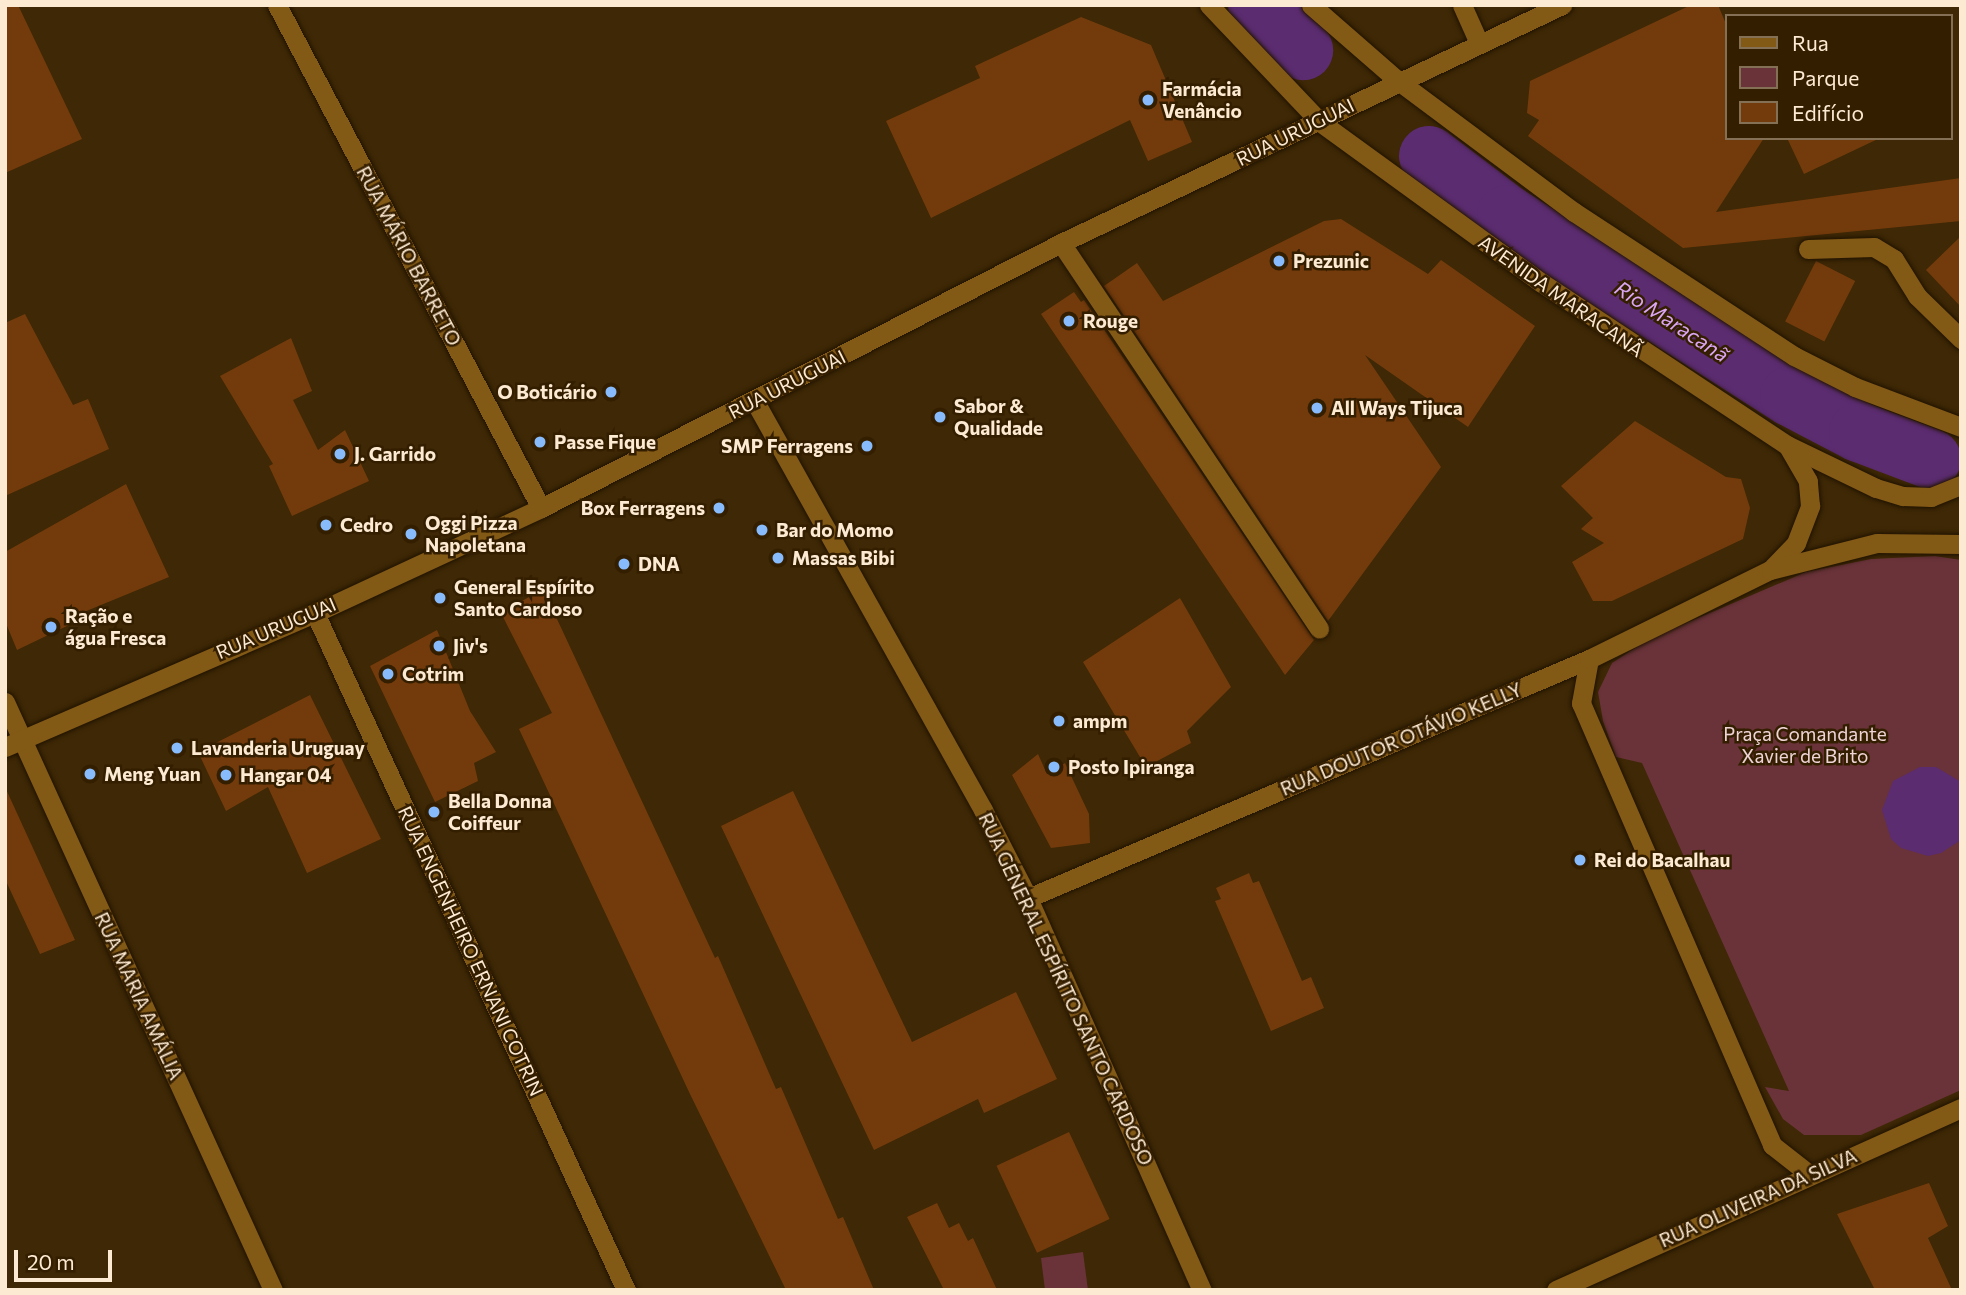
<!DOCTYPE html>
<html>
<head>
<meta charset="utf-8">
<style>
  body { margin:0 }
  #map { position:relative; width:1966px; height:1295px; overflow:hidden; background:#3e2805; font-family:Commissioner,sans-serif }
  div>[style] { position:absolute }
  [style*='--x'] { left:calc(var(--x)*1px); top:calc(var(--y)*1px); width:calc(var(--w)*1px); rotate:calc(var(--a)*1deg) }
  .green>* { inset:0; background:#693339 }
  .water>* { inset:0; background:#5b2c70 }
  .river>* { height:60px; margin:-30px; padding:0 30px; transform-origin:30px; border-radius:30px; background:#5b2c70 }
  .building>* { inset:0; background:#733b0c; transform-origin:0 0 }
  .roads { filter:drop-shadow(0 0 2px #201302) drop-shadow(0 0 2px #201302) }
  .service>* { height:19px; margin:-9.5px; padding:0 9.5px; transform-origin:9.5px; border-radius:9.5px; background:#835916 }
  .minor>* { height:19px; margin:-9.5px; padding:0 9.5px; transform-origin:9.5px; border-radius:9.5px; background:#835916 }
  .tertiary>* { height:19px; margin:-9.5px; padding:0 9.5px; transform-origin:9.5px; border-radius:9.5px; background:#835916 }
  .secondary>* { height:19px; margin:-9.5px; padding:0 9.5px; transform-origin:9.5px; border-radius:9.5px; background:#835916 }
  .dots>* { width:19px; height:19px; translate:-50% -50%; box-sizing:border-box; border:4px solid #341e00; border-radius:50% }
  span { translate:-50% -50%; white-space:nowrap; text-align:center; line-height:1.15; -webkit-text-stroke:5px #341e00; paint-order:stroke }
  .poi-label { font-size:19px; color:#fdead2; font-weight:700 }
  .left { translate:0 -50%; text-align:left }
  .right { translate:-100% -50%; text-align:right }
  .street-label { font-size:19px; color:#fdead2 }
  .park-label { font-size:19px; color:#efd4d6 }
  .water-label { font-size:21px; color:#dba7f4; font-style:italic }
  .frame { position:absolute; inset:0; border:7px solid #fdead2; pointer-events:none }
  .legend { position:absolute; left:1725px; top:14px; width:228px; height:126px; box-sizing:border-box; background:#341e00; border:2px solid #847054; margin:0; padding:9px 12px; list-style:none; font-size:21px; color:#fdead2 }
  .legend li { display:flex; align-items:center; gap:14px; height:35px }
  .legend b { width:35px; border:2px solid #847054 }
  .scale { position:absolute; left:14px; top:1250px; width:98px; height:32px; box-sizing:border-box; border:4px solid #fdead2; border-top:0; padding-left:9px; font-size:21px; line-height:24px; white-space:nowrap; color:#fdead2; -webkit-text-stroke:5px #341e00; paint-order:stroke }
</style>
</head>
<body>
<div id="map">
  <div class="green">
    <i style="clip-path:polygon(1935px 556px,1961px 560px,1961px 1090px,1861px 1135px,1804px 1135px,1783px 1119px,1765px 1087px,1789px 1091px,1642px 763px,1616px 757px,1603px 721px,1598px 692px,1612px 663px,1649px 639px,1806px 572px,1871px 559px)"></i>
    <i style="clip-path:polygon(1083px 1252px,1088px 1290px,1045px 1290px,1041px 1258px)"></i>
  </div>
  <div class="water">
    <i style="clip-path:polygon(1920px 767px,1936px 767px,1961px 782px,1961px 840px,1941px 853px,1928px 856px,1901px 848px,1891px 839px,1882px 810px,1893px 781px)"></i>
  </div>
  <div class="river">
    <i style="--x:1258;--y:5;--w:64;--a:45"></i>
    <i style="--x:1429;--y:156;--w:98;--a:37.1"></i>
    <i style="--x:1507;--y:215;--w:336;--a:32.6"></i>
    <i style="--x:1790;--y:396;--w:78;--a:27.6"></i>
    <i style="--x:1859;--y:432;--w:77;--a:20.6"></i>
  </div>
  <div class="building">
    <i style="clip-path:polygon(5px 5px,18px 5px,82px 139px,5px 173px)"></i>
    <i style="clip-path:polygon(1691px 5px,1718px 5px,1726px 24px,1726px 138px,1764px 138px,1716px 212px,1961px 178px,1961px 221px,1683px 248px,1528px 136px,1539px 120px,1527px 113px,1530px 81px)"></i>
    <i style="clip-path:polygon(1081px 17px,1151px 45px,1192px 142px,1148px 161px,1130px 120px,931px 218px,886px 121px,980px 78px,975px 66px)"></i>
    <i style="clip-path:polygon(1787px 138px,1880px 138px,1804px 174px)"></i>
    <i style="clip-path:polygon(1341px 219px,1428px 274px,1441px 260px,1535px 326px,1468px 427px,1365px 355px,1441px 467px,1328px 621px,1104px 286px,1137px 263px,1163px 301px,1324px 221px)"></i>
    <i style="clip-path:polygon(1961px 236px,1961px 307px,1926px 270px)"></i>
    <i style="left:1816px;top:261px;width:44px;height:68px;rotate:27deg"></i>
    <i style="clip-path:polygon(1074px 292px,1081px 302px,1084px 300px,1314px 640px,1285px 675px,1041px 314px)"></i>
    <i style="clip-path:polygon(25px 314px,73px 405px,88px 399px,109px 449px,5px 496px,5px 323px)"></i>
    <i style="clip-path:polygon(291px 338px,312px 391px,293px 400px,318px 450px,345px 430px,369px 481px,292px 516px,269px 466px,273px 464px,220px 376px)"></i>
    <i style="clip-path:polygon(1635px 421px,1726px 477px,1741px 479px,1750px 508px,1743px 539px,1612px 601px,1593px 601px,1572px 562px,1604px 543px,1581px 529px,1593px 518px,1561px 486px)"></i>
    <i style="clip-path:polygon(126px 484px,169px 577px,67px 619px,69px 625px,17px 650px,5px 621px,5px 552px)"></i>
    <i style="clip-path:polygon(543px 589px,715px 958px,718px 956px,776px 1089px,781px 1087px,838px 1219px,843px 1217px,874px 1290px,786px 1290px,690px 1094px,519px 729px,552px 713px,501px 613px)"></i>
    <i style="clip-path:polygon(1180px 598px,1231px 687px,1187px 731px,1191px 743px,1146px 767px,1083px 662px)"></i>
    <i style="clip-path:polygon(437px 630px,470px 711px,496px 752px,474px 763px,478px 781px,435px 802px,370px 666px)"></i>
    <i style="clip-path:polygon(310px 695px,381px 839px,307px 873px,268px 787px,226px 811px,198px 752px)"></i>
    <i style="clip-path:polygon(1038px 754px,1047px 774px,1065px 763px,1089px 814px,1090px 843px,1051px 848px,1012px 775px)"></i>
    <i style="clip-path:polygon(5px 787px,75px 940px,40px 954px,5px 879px)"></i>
    <i style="clip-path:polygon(793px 791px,912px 1042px,1016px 992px,1057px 1079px,984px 1113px,978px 1099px,874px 1150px,721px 826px)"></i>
    <i style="clip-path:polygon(1249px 873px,1253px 883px,1259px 881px,1302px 981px,1311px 977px,1324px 1008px,1271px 1031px,1215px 901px,1221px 899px,1216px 888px)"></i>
    <i style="left:1069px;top:1132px;width:96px;height:80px;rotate:65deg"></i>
    <i style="clip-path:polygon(1929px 1183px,1948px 1226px,1928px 1238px,1952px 1290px,1875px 1290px,1837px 1214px)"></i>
    <i style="clip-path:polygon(937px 1203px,949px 1228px,959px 1223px,968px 1241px,973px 1238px,997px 1290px,944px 1290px,907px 1217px)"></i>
  </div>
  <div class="roads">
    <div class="service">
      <i style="--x:1462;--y:5;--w:42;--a:65.9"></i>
      <i style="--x:1061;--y:243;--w:464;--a:56.2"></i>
      <i style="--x:1808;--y:249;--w:66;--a:-1.7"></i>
      <i style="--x:1874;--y:247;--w:23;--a:31"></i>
      <i style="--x:1894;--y:259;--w:44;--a:58.1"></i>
      <i style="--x:1917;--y:296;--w:62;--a:44.3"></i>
    </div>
    <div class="minor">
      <i style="--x:277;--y:5;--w:568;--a:62.31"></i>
      <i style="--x:754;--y:400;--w:470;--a:60.8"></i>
      <i style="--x:983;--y:810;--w:99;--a:62.9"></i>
      <i style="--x:1028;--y:898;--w:429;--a:66.1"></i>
      <i style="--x:315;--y:613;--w:745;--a:65.33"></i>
      <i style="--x:1589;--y:659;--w:45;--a:100.3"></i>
      <i style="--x:1581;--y:703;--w:482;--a:66.6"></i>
      <i style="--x:1772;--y:1145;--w:47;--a:38.1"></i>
      <i style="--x:5;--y:702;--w:646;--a:65.5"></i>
      <i style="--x:1028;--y:898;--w:610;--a:-23.08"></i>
      <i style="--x:1589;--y:659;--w:202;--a:-26.2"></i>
      <i style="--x:1556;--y:1290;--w:444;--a:-24.2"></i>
    </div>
    <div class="tertiary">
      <i style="--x:1397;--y:80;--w:221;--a:36.7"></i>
      <i style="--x:1574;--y:212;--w:263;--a:33.2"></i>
      <i style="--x:1794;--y:356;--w:68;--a:26.9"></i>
      <i style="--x:1855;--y:387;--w:113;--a:20.7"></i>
      <i style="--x:1320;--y:122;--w:274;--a:36"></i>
      <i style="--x:1542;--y:283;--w:294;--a:33.5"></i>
      <i style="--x:1787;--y:445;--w:99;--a:25.8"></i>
      <i style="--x:1876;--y:488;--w:28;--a:17"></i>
      <i style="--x:1903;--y:496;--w:28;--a:2"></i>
      <i style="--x:1931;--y:497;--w:32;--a:-22"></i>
      <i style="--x:1773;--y:567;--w:33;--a:-46"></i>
      <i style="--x:1796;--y:543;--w:40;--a:-69"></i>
      <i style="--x:1810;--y:506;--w:25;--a:-95"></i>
      <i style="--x:1808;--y:481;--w:39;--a:-120"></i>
      <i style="--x:1770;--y:570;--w:110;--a:-14.2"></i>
      <i style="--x:1877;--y:543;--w:84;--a:0.7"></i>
    </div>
    <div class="secondary">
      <i style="--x:1209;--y:5;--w:161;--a:46.5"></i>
      <i style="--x:1311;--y:5;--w:114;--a:41.1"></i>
      <i style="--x:5;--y:747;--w:338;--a:-23.4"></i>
      <i style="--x:315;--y:613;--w:249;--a:-24.9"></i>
      <i style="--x:541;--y:508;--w:584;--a:-27"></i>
      <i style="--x:1061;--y:243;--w:555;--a:-25.41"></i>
    </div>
  </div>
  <div class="dots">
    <i style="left:1148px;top:100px;background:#87bbfb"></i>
    <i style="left:1279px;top:261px;background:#87bbfb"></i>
    <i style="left:1069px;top:321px;background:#87bbfb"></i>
    <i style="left:611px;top:392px;background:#87bbfb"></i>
    <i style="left:1317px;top:408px;background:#87bbfb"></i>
    <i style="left:940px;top:417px;background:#87bbfb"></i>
    <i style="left:540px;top:442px;background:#87bbfb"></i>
    <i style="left:867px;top:446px;background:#87bbfb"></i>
    <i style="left:340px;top:454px;background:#87bbfb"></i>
    <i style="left:719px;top:508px;background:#87bbfb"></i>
    <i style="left:326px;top:525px;background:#87bbfb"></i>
    <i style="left:762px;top:530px;background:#87bbfb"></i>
    <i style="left:411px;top:534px;background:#87bbfb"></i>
    <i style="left:778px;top:558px;background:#87bbfb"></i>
    <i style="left:624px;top:564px;background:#87bbfb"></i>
    <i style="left:440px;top:598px;background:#87bbfb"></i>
    <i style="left:51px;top:627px;background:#87bbfb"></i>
    <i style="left:439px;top:646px;background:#87bbfb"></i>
    <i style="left:388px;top:674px;background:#87bbfb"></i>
    <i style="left:1059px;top:721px;background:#87bbfb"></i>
    <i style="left:177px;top:748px;background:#87bbfb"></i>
    <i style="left:1054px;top:767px;background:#87bbfb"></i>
    <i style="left:90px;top:774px;background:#87bbfb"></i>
    <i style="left:226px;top:775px;background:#87bbfb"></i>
    <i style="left:434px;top:812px;background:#87bbfb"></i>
    <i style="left:1580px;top:860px;background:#87bbfb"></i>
  </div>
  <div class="poi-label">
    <span class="left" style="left:1162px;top:100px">Farmácia<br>Venâncio</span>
    <span class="left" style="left:1293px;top:261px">Prezunic</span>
    <span class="left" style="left:1083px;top:321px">Rouge</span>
    <span class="right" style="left:597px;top:392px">O Boticário</span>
    <span class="left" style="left:954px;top:417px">Sabor &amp;<br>Qualidade</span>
    <span class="left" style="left:1331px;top:408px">All Ways Tijuca</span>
    <span class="left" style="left:554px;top:442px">Passe Fique</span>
    <span class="right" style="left:853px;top:446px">SMP Ferragens</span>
    <span class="left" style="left:354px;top:454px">J. Garrido</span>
    <span class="right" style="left:705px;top:508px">Box Ferragens</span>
    <span class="left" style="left:425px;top:534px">Oggi Pizza<br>Napoletana</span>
    <span class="left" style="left:340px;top:525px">Cedro</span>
    <span class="left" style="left:776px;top:530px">Bar do Momo</span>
    <span class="left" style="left:792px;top:558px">Massas Bibi</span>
    <span class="left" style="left:638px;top:564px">DNA</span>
    <span class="left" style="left:454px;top:598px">General Espírito<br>Santo Cardoso</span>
    <span class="left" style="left:65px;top:627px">Ração e<br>água Fresca</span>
    <span class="left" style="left:453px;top:646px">Jiv's</span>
    <span class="left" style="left:402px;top:674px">Cotrim</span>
    <span class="left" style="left:1073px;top:721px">ampm</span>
    <span class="left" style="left:191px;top:748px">Lavanderia Uruguay</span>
    <span class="left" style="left:1068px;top:767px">Posto Ipiranga</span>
    <span class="left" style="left:104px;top:774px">Meng Yuan</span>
    <span class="left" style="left:240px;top:775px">Hangar 04</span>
    <span class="left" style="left:448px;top:812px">Bella Donna<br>Coiffeur</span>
    <span class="left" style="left:1594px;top:860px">Rei do Bacalhau</span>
  </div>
  <div class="street-label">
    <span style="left:1295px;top:132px;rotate:-26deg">RUA URUGUAI</span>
    <span style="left:409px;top:256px;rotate:62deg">RUA MÁRIO BARRETO</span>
    <span style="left:1561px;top:296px;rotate:35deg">AVENIDA MARACANÃ</span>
    <span style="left:787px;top:384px;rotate:-27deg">RUA URUGUAI</span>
    <span style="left:276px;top:628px;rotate:-23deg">RUA URUGUAI</span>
    <span style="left:1401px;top:739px;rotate:-23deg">RUA DOUTOR OTÁVIO KELLY</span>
    <span style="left:471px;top:951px;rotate:65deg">RUA ENGENHEIRO ERNANI COTRIN</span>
    <span style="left:1066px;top:989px;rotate:65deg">RUA GENERAL ESPÍRITO SANTO CARDOSO</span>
    <span style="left:139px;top:996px;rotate:65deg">RUA MARIA AMÁLIA</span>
    <span style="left:1758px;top:1198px;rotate:-24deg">RUA OLIVEIRA DA SILVA</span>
  </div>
  <div class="park-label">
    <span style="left:1805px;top:745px">Praça Comandante<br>Xavier de Brito</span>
  </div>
  <div class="water-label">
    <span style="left:1672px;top:321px;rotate:33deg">Rio Maracanã</span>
  </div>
  <div class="frame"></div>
  <ul class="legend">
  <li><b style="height:9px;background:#835916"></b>Rua</li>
  <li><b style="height:19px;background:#693339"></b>Parque</li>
  <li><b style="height:19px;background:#733b0c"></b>Edifício</li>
  </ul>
  <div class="scale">20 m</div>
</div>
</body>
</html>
